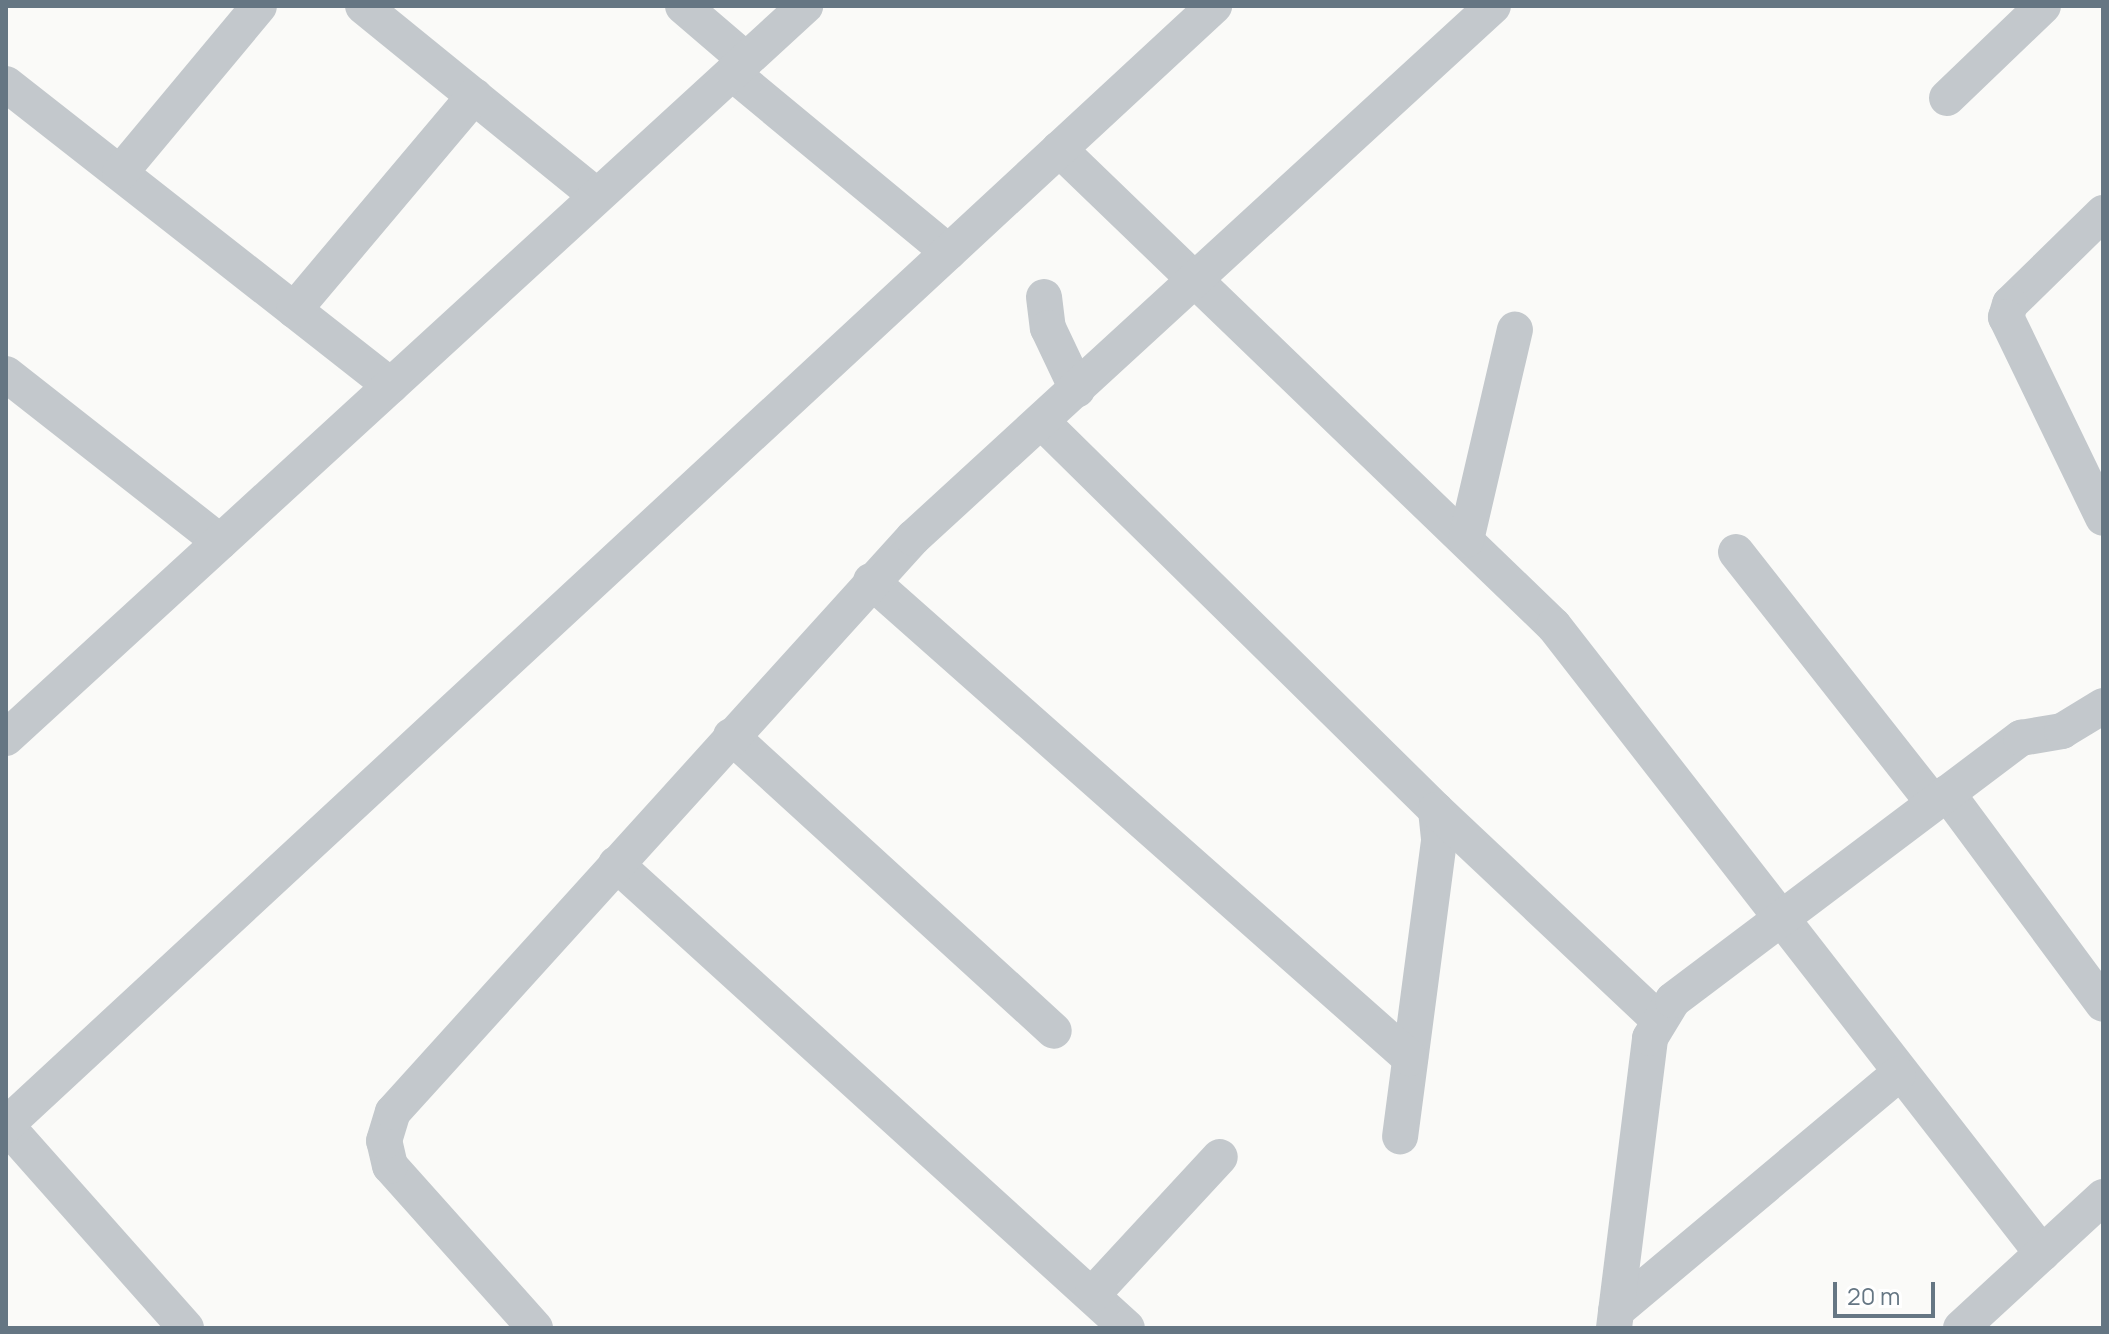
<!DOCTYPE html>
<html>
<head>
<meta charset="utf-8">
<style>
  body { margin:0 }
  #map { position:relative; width:2109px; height:1334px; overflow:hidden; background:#fafaf8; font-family:Manrope,sans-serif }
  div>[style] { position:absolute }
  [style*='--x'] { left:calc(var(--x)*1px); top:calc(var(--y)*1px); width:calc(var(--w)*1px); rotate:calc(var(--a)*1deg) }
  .minor>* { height:36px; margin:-18px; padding:0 18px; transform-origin:18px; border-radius:18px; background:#c3c8cc }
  span { translate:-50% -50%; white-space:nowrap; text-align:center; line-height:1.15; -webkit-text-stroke:8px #fff; paint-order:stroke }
  .frame { position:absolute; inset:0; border:8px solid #657683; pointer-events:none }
  .scale { position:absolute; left:1833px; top:1282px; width:102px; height:36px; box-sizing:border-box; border:4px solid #657683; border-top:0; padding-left:10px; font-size:24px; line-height:28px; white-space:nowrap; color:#657683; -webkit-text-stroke:6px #fff; paint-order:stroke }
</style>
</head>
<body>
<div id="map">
  <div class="minor">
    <i style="--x:363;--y:6;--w:301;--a:39.1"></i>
    <i style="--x:683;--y:6;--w:83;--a:40.6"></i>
    <i style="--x:732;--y:73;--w:281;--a:39.6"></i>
    <i style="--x:6;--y:84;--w:489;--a:38.1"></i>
    <i style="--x:1947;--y:98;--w:133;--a:-43.8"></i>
    <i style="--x:1059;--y:149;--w:687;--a:43.94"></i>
    <i style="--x:1554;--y:626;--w:795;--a:52.11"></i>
    <i style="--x:120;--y:173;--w:217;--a:-50.2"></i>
    <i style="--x:2103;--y:213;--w:130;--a:135.6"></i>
    <i style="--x:2010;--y:304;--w:14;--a:107"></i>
    <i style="--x:2006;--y:317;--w:223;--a:64.2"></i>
    <i style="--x:1044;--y:297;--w:31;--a:83"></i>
    <i style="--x:1048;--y:328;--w:68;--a:64.6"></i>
    <i style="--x:294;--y:310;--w:280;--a:-49.9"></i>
    <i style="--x:6;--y:374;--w:272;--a:38.1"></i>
    <i style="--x:1042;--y:422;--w:553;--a:44.56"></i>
    <i style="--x:1436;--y:810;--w:31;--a:84"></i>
    <i style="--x:1439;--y:841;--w:298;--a:97.5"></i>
    <i style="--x:1466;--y:540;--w:216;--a:-76.9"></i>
    <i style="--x:1736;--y:552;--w:318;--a:51.8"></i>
    <i style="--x:871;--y:581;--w:720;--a:41.51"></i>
    <i style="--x:731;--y:736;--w:437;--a:42.4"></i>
    <i style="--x:6;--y:738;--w:1084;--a:-42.49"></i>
    <i style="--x:1947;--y:793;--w:262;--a:53.5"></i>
    <i style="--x:1436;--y:810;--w:305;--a:43.3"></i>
    <i style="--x:616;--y:864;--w:690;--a:42.24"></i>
    <i style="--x:1092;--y:1295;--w:188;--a:-47.2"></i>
    <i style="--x:1616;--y:1311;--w:368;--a:-40"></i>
    <i style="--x:186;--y:1328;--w:271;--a:-131.6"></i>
    <i style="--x:6;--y:1125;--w:1647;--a:-42.81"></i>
    <i style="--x:535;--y:1328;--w:217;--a:-131.8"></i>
    <i style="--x:390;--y:1166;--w:26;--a:-103"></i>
    <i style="--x:384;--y:1141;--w:30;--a:-73"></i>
    <i style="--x:393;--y:1112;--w:775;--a:-47.83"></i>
    <i style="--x:913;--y:538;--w:787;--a:-42.53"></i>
    <i style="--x:1614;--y:1328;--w:292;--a:-82.9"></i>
    <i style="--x:1650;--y:1038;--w:44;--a:-58.8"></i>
    <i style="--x:1673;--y:1000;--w:436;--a:-37"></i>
    <i style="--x:2021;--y:738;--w:42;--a:-9.7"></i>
    <i style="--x:2062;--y:731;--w:48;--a:-31.4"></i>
    <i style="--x:1961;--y:1328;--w:193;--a:-42.7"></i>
  </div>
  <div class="frame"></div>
  <div class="scale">20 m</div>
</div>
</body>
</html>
